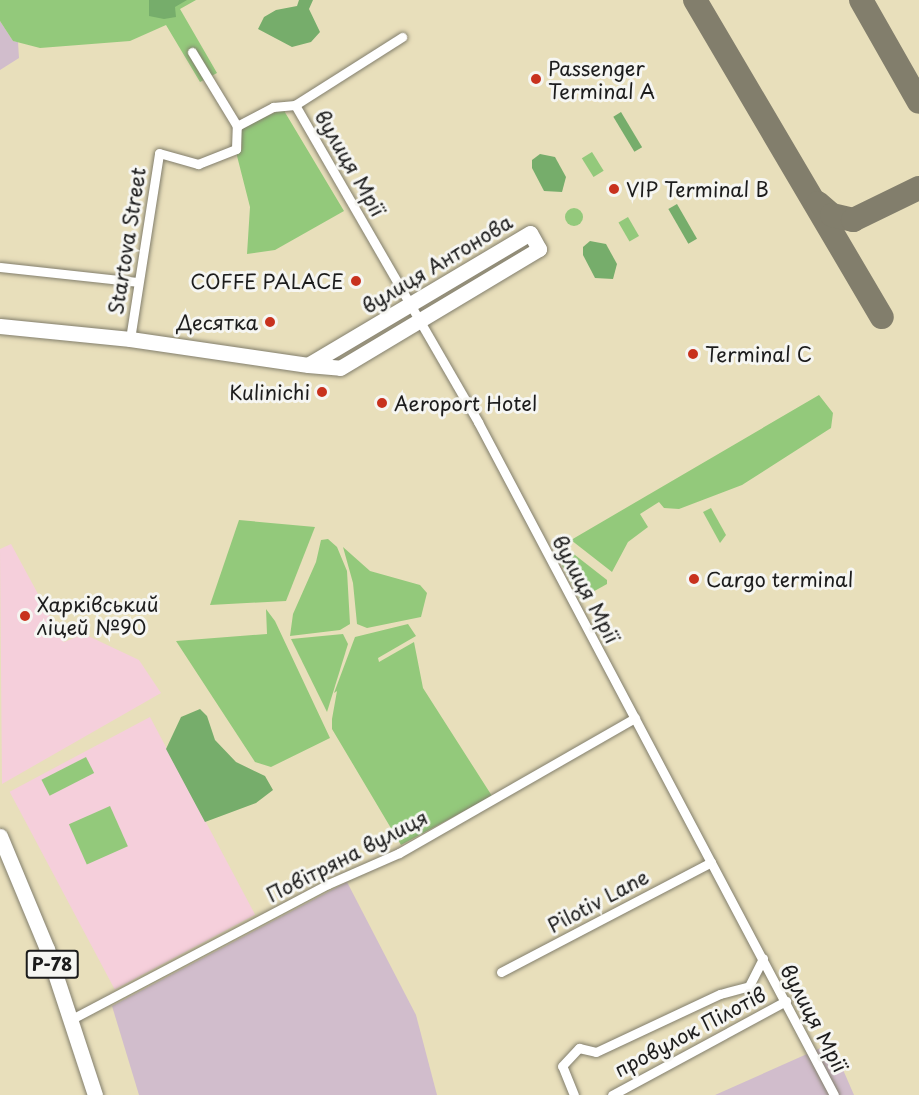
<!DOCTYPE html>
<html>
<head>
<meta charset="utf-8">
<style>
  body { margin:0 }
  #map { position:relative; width:919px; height:1095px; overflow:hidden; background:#e8dfbb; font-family:"Playpen Sans",sans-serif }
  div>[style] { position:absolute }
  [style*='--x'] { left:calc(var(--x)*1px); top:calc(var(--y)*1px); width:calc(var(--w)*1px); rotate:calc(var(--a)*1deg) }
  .built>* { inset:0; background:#f5cfdb; transform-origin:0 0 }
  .industrial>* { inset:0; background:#d1bdcc }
  .green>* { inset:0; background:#93c97b; transform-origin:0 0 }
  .round { border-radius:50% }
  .forest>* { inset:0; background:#76ad6b; transform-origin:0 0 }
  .taxiway>* { height:24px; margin:-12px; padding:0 12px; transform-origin:12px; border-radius:12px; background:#827e6c }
  .roads { filter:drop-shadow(0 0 2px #827e6c) drop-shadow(0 0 2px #827e6c) }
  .minor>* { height:9px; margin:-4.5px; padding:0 4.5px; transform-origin:4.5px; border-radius:4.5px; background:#fff }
  .primary>* { height:15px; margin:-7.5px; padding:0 7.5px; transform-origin:7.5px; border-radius:7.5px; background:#fff }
  .trunk>* { height:15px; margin:-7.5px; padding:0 7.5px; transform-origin:7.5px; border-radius:7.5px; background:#fff }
  .dots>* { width:16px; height:16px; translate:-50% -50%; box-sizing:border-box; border:3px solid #f6f6f2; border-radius:50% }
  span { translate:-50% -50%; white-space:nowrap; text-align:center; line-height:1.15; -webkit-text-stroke:6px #f6f6f2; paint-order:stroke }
  .shield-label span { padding:2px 4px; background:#f6f6f2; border:2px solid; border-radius:4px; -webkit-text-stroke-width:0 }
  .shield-label { font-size:18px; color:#1c1c1c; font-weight:700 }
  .poi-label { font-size:20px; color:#1c1c1c }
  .left { translate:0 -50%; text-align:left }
  .right { translate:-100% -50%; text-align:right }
  .street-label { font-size:20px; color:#1c1c1c }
</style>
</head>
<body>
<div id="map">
  <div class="built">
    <i style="clip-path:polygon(11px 544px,64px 642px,84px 634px,139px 660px,161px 693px,2px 784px,0 549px)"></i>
    <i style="left:150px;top:717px;width:224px;height:159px;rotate:62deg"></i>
  </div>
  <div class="industrial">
    <i style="clip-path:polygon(0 21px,13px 41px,18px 42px,19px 58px,0 70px)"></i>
    <i style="clip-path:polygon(347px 882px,416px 1015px,437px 1095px,139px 1095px,112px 1006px)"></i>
    <i style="clip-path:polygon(825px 1046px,835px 1067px,841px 1065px,854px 1095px,715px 1095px)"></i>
  </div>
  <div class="green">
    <i style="clip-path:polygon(0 0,196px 0,180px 9px,217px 73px,200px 82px,166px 25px,130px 41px,40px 48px,13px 41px,0 21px)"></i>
    <i style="clip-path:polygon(283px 109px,344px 211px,275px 250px,247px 254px,250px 207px,236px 152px,242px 149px,240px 128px)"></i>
    <i style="left:592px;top:152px;width:22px;height:12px;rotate:58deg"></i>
    <i class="round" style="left:565px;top:208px;width:18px;height:18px"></i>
    <i style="left:628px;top:217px;width:22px;height:11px;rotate:60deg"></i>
    <i style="clip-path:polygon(819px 395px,833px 413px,831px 428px,742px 485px,679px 509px,664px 508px,659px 502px,640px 514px,648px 527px,628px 542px,612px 572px,571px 540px)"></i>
    <i style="clip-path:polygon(711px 508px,726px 535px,720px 543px,703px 512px)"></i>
    <i style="clip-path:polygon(239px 520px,315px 527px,286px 601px,210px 605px)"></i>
    <i style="clip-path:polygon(328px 539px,337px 547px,347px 571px,350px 624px,340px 630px,290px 636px,293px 614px,316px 562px,321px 540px)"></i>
    <i style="clip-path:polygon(343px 547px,370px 571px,420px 585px,427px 593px,421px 617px,367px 628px,357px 624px,353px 583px)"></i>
    <i style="clip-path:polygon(566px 548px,607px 580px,607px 584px,580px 599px,558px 558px)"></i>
    <i style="clip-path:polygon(266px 609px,275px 621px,330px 738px,271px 767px,255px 762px,176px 641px,267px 634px)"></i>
    <i style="clip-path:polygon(408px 624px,416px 636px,378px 658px,379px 662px,414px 642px,423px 688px,492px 796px,401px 845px,332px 729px,332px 719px,337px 691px,334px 693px,355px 637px)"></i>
    <i style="clip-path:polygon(343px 634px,348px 644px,327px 712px,291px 639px)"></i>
    <i style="left:86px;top:757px;width:18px;height:50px;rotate:63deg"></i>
    <i style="left:110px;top:806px;width:44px;height:45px;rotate:66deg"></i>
  </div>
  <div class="forest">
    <i style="clip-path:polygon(149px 0,187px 0,175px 7px,176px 17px,164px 19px,149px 16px)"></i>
    <i style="clip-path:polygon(299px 0,313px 0,309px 9px,320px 32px,311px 42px,292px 47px,258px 29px,264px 17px,276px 10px,297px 6px)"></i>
    <i style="left:621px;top:112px;width:41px;height:9px;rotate:59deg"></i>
    <i style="clip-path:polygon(540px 154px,555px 157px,566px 177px,562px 192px,544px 191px,532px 168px,532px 160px)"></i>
    <i style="left:677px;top:204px;width:40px;height:10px;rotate:60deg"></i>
    <i style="clip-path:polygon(590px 241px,606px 244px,617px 264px,613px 279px,595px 278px,583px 255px,583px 247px)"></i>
    <i style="clip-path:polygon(200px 709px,207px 716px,215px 740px,236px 762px,265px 776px,273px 790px,256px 803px,205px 822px,166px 749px,181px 717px)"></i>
  </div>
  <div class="taxiway">
    <i style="--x:695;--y:0;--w:368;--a:59.5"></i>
    <i style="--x:861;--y:0;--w:117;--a:60.4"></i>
    <i style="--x:818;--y:203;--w:18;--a:41"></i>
    <i style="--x:832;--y:215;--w:22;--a:13"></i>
    <i style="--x:853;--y:220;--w:73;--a:-25.9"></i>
  </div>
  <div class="roads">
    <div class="minor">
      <i style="--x:192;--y:52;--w:87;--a:58.7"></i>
      <i style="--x:295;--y:105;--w:366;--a:60"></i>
      <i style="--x:478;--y:422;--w:761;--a:62.12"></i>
      <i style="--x:0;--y:267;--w:138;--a:6.2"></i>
      <i style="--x:130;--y:339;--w:188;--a:-81.1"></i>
      <i style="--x:159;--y:153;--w:41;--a:15.8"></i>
      <i style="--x:198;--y:164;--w:41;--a:-21.5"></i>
      <i style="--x:236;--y:149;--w:23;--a:-88"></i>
      <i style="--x:237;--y:126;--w:41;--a:-27.8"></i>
      <i style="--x:273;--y:107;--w:22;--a:-5"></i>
      <i style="--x:295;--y:105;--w:127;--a:-32.4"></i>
      <i style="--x:501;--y:972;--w:237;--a:-27.6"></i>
      <i style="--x:72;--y:1019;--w:289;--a:-27.8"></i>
      <i style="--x:328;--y:884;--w:77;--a:-23.6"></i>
      <i style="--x:399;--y:853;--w:272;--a:-29.8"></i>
      <i style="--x:574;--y:1095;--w:31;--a:-112"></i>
      <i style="--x:562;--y:1066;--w:25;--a:-47"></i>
      <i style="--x:579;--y:1048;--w:17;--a:13"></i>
      <i style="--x:596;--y:1052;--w:137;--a:-25.1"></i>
      <i style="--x:720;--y:994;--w:30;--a:-15"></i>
      <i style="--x:749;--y:986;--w:31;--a:-63"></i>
      <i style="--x:612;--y:1095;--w:198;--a:-28.4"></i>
    </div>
    <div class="primary">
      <i style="--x:0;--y:326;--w:131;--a:5.7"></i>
      <i style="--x:130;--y:339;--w:180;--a:8.3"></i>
      <i style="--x:308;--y:365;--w:32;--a:5"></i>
      <i style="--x:340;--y:368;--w:232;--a:-30.9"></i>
      <i style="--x:539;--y:249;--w:18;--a:-119"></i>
      <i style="--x:530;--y:233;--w:258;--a:149.3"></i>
    </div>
    <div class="trunk">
      <i style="--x:0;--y:836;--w:122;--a:67.4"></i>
      <i style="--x:47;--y:949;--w:154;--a:71.8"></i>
    </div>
  </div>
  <div class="dots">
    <i style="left:536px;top:79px;background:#c8321e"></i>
    <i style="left:614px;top:189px;background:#c8321e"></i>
    <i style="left:356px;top:281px;background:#c8321e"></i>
    <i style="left:270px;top:322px;background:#c8321e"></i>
    <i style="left:693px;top:354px;background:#c8321e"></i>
    <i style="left:322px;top:392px;background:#c8321e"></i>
    <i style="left:382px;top:403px;background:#c8321e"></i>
    <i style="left:694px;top:579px;background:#c8321e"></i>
    <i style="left:25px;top:616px;background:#c8321e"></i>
  </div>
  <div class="shield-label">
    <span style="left:52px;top:964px">Р-78</span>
  </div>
  <div class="poi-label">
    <span class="left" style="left:548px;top:80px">Passenger<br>Terminal A</span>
    <span class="left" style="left:626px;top:189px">VIP Terminal B</span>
    <span class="right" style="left:344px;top:281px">COFFE PALACE</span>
    <span class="right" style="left:258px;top:322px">Десятка</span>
    <span class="left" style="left:705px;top:354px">Terminal C</span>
    <span class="right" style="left:310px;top:392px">Kulinichi</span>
    <span class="left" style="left:394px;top:403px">Aeroport Hotel</span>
    <span class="left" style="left:706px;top:579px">Cargo terminal</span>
    <span class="left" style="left:37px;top:616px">Харківський<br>ліцей №90</span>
  </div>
  <div class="street-label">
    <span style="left:350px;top:163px;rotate:60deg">вулиця Мрії</span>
    <span style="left:127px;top:241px;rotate:-81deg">Startova Street</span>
    <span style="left:437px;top:264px;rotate:-31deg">вулиця Антонова</span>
    <span style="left:586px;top:589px;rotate:62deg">вулиця Мрії</span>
    <span style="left:347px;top:856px;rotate:-27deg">Повітряна вулиця</span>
    <span style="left:598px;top:901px;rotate:-28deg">Pilotiv Lane</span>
    <span style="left:814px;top:1018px;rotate:62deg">вулиця Мрії</span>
    <span style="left:690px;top:1032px;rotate:-28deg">провулок Пілотів</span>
  </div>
</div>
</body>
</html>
